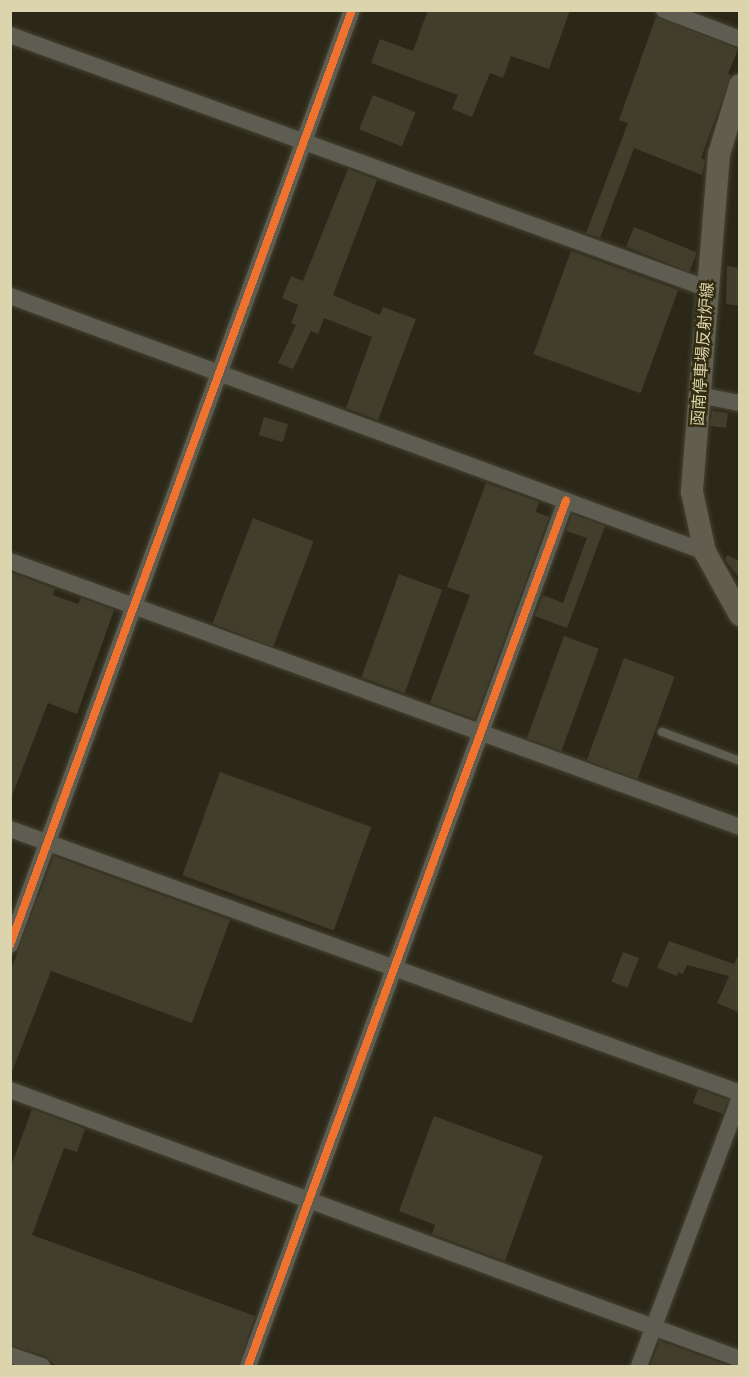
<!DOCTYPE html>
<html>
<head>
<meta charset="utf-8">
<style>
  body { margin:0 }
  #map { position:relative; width:750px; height:1377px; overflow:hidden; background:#2b2819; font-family:"Asap Condensed","Noto Sans JP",sans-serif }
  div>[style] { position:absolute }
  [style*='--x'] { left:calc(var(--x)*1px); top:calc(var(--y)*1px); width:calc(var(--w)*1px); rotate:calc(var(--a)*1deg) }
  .building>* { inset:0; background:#413e2c; transform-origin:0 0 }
  .roads { filter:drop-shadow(0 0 2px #464332) drop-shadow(0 0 2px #464332) }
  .service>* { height:8px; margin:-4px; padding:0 4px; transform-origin:4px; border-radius:4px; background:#5f5d51 }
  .minor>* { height:16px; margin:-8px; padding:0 8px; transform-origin:8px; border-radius:8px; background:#5f5d51 }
  .secondary>* { height:22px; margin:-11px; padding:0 11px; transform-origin:11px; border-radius:11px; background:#615e4f }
  .cycleway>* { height:8px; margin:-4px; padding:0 4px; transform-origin:4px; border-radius:4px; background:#ef722f }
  span { translate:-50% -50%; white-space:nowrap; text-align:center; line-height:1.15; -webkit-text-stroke:5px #322d12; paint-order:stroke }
  .street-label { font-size:16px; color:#dcd4ac }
  .frame { position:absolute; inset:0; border:12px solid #dcd4ac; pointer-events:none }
</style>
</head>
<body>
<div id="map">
  <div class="building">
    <i style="clip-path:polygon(428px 10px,570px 10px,549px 69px,511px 56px,503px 78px,490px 73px,472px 117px,452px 109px,458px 95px,371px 63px,380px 39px,413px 51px)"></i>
    <i style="clip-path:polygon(656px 17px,738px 49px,728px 74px,731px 75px,701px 158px,705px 160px,702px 175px,634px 148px,600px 238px,586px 233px,628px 123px,619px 120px)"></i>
    <i style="left:373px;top:95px;width:46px;height:37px;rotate:22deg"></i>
    <i style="clip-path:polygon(348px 169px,377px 180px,333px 295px,380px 315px,383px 307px,416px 319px,378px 420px,346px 408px,372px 337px,324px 318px,318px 334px,311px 331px,293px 369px,278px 363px,296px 325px,291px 323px,298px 305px,282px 298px,291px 276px,303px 281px)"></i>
    <i style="left:634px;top:227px;width:68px;height:21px;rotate:22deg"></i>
    <i style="left:571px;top:251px;width:114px;height:110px;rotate:20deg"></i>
    <i style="clip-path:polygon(727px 266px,740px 268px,740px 306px,726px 304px)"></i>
    <i style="left:712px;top:411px;width:16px;height:15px;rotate:7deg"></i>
    <i style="left:264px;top:417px;width:25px;height:19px;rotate:16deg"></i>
    <i style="clip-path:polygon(486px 483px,539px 502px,536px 512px,549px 517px,475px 719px,430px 703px,470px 595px,447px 587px)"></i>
    <i style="clip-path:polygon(572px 514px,605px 526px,567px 628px,535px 616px,543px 595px,563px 603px,587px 538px,566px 531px)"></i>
    <i style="left:253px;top:518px;width:65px;height:113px;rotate:21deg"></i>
    <i style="clip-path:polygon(727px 555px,740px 561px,740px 579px,725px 560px)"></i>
    <i style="clip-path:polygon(10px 572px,55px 589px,53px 595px,78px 604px,81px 598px,114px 610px,77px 714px,48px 703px,11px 798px)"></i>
    <i style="left:399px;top:574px;width:46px;height:110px;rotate:20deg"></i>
    <i style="left:564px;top:636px;width:37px;height:109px;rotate:20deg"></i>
    <i style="left:624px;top:658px;width:54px;height:109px;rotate:20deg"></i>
    <i style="left:220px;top:772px;width:161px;height:110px;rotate:20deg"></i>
    <i style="clip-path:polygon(54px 856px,230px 920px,192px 1023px,51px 971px,10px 1077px,10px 972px)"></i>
    <i style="clip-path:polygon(669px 941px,734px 964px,740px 952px,740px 1013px,717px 1003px,729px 976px,687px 965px,683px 974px,678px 972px,677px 976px,657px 968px)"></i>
    <i style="left:623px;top:952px;width:17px;height:32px;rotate:21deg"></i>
    <i style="left:698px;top:1089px;width:32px;height:15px;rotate:20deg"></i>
    <i style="clip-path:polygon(32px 1109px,85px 1129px,77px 1152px,64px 1148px,32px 1235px,255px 1316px,238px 1366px,56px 1366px,45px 1356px,10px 1345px,10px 1169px)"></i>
    <i style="clip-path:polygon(434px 1116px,543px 1156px,505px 1261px,432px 1234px,435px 1225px,399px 1211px)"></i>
    <i style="clip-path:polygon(660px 1341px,730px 1366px,650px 1366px)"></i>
  </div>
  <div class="roads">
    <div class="service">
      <i style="--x:662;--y:732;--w:83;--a:20.4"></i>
    </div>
    <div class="minor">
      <i style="--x:664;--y:10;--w:81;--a:20.9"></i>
      <i style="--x:10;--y:35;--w:741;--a:19.98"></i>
      <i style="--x:10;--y:296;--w:741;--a:20.22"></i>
      <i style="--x:698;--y:395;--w:43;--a:10.8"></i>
      <i style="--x:10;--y:561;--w:777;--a:20.02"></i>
      <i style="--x:10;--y:829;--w:776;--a:19.88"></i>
      <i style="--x:10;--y:945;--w:996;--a:-69.91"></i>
      <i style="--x:10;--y:1090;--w:778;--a:20.23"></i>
      <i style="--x:10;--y:1355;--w:34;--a:19"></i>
      <i style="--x:248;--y:1366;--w:922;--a:-69.82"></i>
      <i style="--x:639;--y:1366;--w:286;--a:-69.4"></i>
    </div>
    <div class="secondary">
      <i style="--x:740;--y:85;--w:72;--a:106.9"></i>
      <i style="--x:719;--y:154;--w:339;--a:94.6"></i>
      <i style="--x:692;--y:492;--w:61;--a:77.8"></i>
      <i style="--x:705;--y:552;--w:72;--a:60.9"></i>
    </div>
  </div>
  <div class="cycleway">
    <i style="--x:10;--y:945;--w:996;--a:-69.91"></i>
    <i style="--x:248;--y:1366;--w:922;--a:-69.82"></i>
  </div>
  <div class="street-label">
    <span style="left:702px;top:354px;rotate:-86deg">函南停車場反射炉線</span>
  </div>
  <div class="frame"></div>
</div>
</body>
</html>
